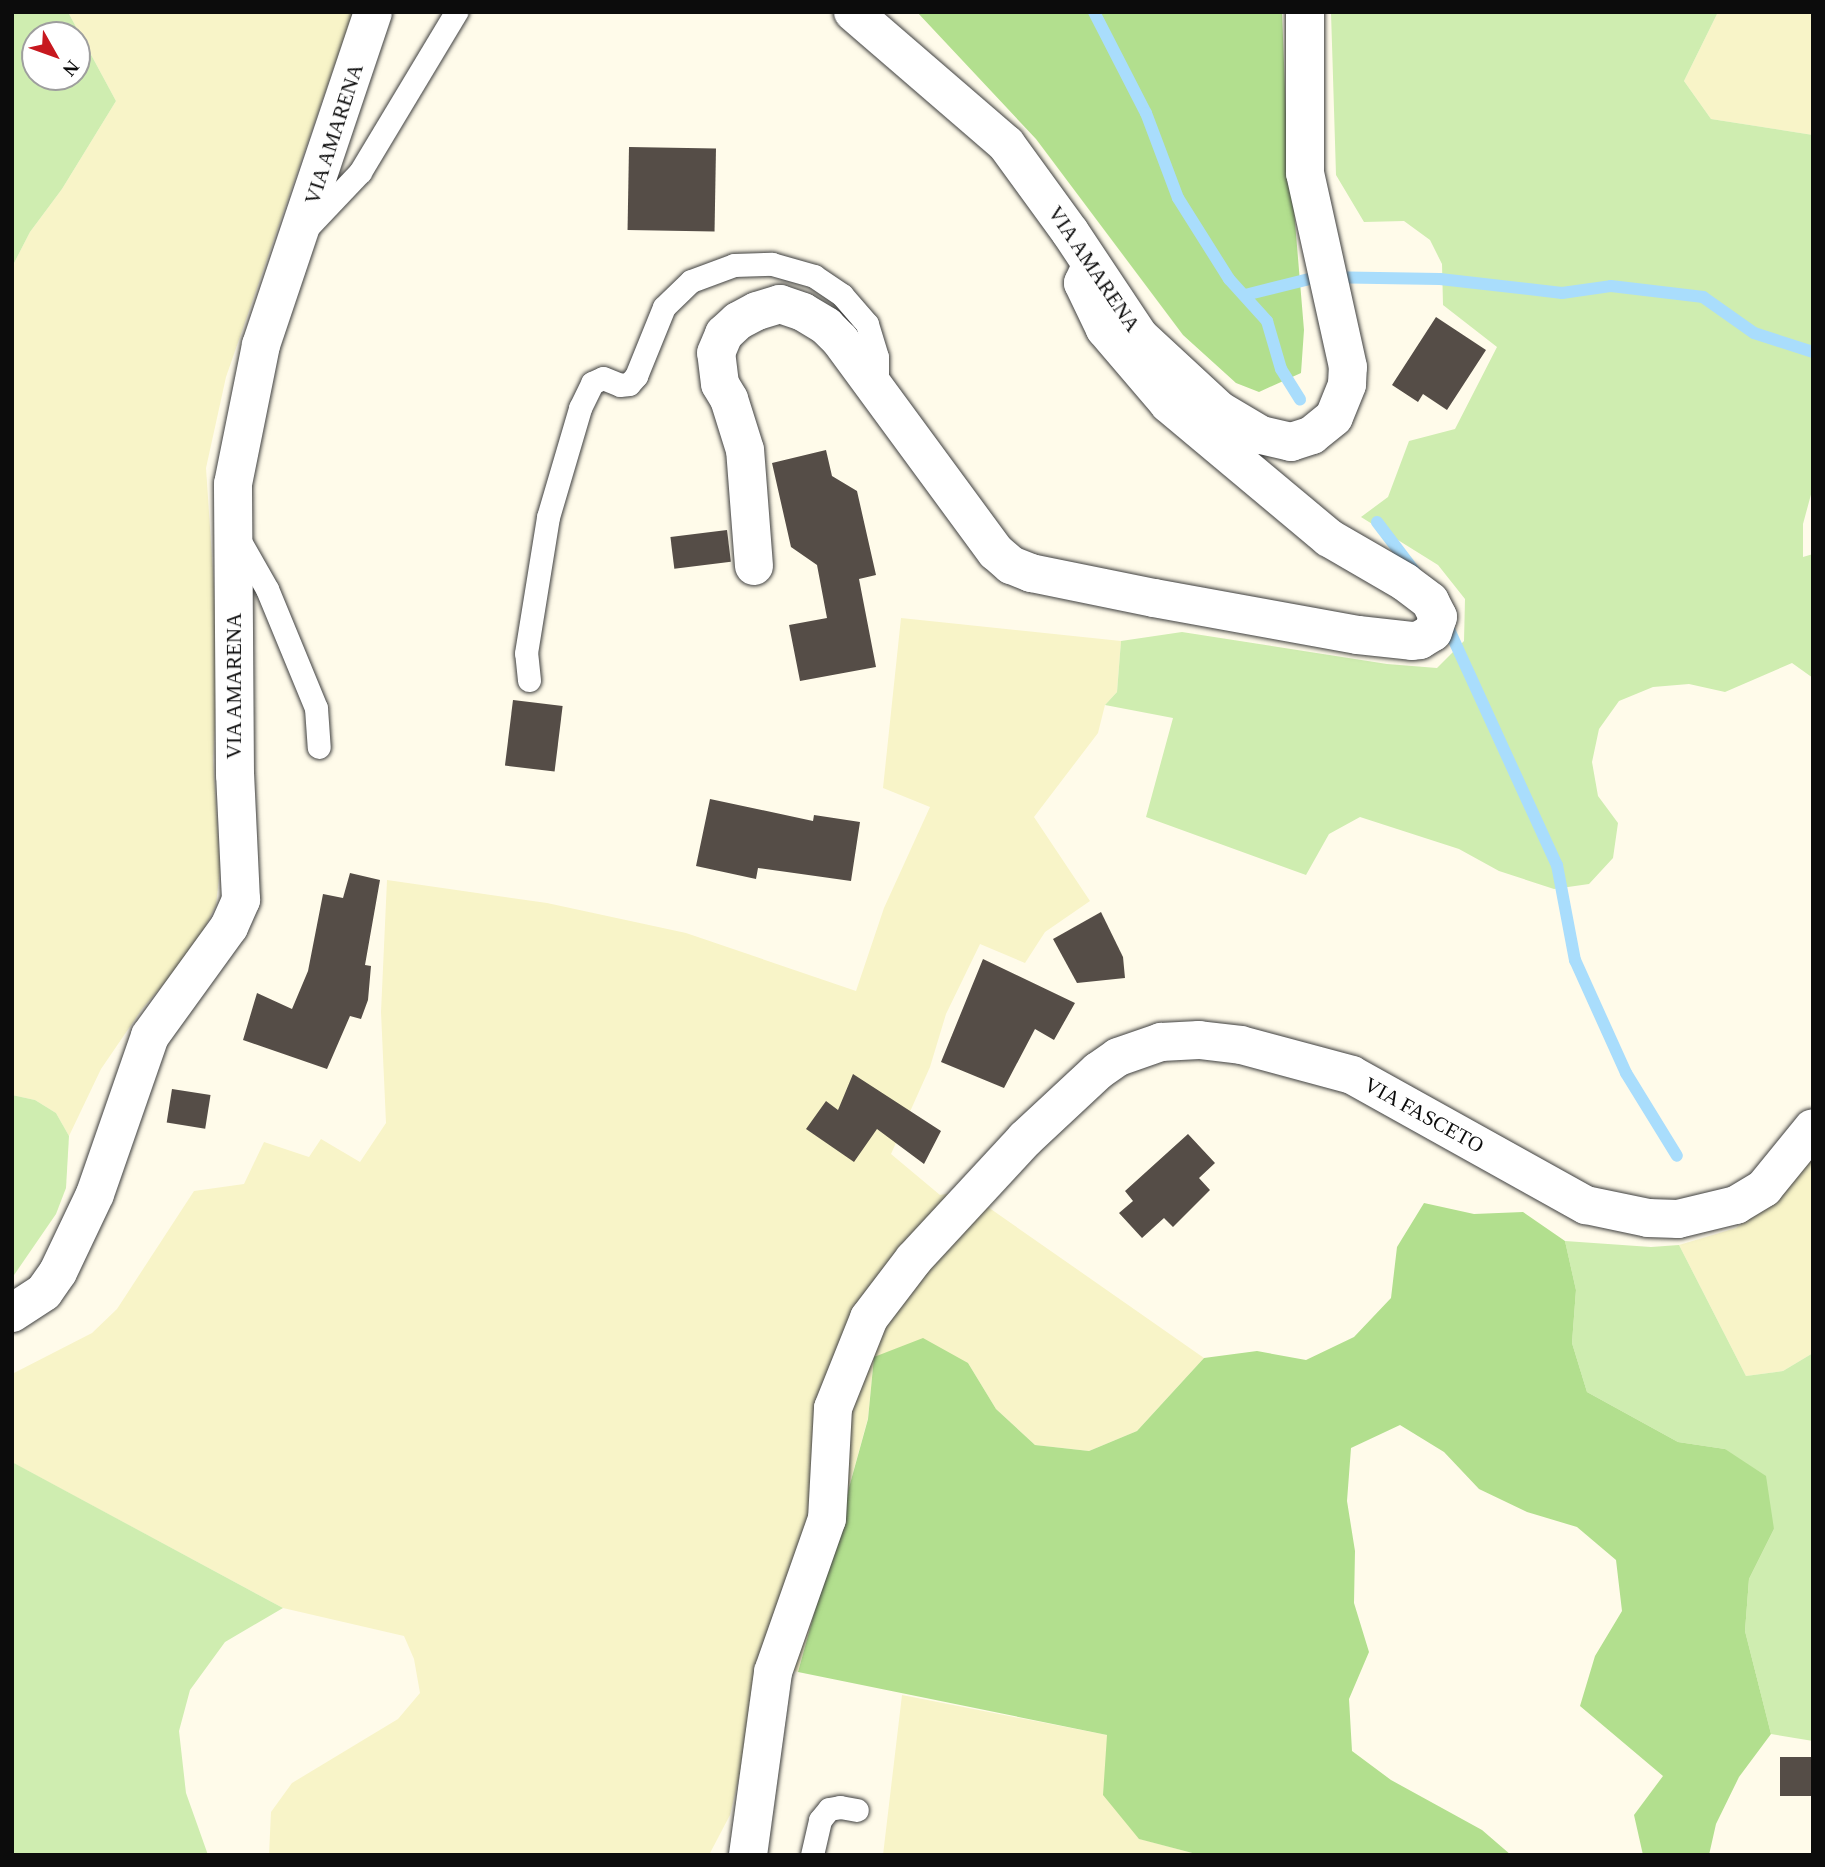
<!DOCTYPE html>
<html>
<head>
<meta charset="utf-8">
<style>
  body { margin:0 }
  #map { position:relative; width:1825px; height:1867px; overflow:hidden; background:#fffbea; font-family:"Times New Roman",serif }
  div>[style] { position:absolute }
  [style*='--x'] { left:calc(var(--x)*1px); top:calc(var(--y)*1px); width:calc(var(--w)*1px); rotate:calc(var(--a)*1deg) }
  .farmland>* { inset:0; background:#f8f4c8 }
  .green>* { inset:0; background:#cfedb0 }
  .forest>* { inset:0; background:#b2df8e }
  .stream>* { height:12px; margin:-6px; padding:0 6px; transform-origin:6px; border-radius:6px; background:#a9ddfc }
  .building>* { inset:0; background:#554d47; transform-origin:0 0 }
  .roads { filter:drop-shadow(0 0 2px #3f3f3f) drop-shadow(0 0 2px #3f3f3f) }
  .service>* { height:23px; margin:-11.5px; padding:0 11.5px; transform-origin:11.5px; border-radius:11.5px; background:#fff }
  .minor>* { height:38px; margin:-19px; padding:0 19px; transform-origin:19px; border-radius:19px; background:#fff }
  .tertiary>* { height:38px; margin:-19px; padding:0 19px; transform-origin:19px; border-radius:19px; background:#fff }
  span { translate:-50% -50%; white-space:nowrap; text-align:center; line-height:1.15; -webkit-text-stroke:7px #fff; paint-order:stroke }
  .street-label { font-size:21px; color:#0c0c0c }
  .frame { position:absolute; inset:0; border:14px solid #0c0c0c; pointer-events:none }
  .north { position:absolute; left:21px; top:21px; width:70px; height:70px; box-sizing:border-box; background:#fff; border:2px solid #9e9e9e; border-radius:50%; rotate:130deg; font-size:19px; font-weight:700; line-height:28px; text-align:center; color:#0c0c0c }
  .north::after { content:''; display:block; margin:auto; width:24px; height:32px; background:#c7181f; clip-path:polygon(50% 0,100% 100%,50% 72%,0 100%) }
</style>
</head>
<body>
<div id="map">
  <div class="farmland">
    <i style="clip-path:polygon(68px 12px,353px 12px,226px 377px,206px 468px,219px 661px,213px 759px,220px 869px,216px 905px,194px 949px,142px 1009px,101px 1069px,69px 1136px,56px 1113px,35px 1100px,12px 1095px,12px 267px,30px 232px,62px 189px,116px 101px)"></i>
    <i style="clip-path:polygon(1718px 12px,1813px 12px,1813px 135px,1711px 119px,1684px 81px)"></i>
    <i style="clip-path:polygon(901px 618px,1121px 641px,1117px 692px,1105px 705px,1098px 733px,1034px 817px,1090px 901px,1045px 932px,1025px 963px,980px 944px,946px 1014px,930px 1067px,891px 1154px,940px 1195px,965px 1191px,1204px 1358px,1137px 1431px,1089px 1451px,1035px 1445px,996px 1409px,968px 1363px,874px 1357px,868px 1418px,798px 1672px,766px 1664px,730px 1815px,709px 1855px,269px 1855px,271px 1812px,292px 1783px,398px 1719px,420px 1693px,414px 1659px,404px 1636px,283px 1608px,17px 1465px,12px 1462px,12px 1374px,92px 1333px,117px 1309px,194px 1191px,244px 1184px,264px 1142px,309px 1157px,321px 1139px,360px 1162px,386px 1123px,381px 1012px,387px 880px,547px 903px,686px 933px,856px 991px,884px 908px,930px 807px,883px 788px)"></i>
    <i style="clip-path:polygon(1813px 1153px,1813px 1353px,1783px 1371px,1746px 1376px,1679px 1245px,1736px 1228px,1784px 1190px)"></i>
    <i style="clip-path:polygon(902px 1695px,1107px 1735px,1140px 1839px,1200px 1855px,883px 1855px)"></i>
  </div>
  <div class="green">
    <i style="clip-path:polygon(evenodd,12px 12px,68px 12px,116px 101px,62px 189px,30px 232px,12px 267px,12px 12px,35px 35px,77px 35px,77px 77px,35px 77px,35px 35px)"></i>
    <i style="clip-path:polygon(1331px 12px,1718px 12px,1684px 81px,1711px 119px,1813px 135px,1813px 487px,1803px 524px,1803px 557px,1813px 554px,1813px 678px,1792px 663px,1725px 692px,1689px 684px,1653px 687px,1619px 701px,1599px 729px,1592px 762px,1598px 796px,1618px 823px,1613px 858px,1589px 884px,1554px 889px,1499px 871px,1459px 849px,1360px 817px,1329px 834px,1306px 875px,1146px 817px,1173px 718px,1105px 705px,1117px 692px,1121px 641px,1182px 632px,1387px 664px,1437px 668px,1464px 641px,1465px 599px,1438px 565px,1361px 517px,1388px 497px,1409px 441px,1455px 429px,1497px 347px,1443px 305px,1442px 264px,1430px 240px,1404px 221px,1364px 222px,1336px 175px)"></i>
    <i style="clip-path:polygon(12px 1095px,35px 1100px,56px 1113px,69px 1136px,66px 1188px,56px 1214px,12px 1278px)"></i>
    <i style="clip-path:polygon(1565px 1241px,1651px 1247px,1679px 1245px,1746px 1376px,1783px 1371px,1813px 1353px,1813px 1741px,1771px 1734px,1745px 1631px,1749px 1579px,1774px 1529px,1725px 1449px,1678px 1442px,1587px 1392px,1572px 1343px,1576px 1290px)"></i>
    <i style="clip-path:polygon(12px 1462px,283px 1608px,225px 1642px,190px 1690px,179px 1731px,186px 1793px,208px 1855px,12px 1855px)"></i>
  </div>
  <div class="forest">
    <i style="clip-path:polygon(917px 12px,1282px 12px,1286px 114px,1304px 330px,1301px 373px,1259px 392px,1236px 383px,1183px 335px,1036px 139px)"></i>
    <i style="clip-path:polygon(1424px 1203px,1474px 1214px,1523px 1212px,1565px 1241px,1576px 1290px,1572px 1343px,1587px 1392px,1678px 1442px,1725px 1449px,1766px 1476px,1774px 1529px,1749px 1579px,1745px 1631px,1771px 1734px,1739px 1777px,1716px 1824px,1709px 1855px,1643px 1855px,1634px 1815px,1663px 1776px,1580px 1706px,1595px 1656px,1622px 1611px,1616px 1560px,1577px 1527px,1527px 1512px,1479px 1489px,1444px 1452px,1400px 1425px,1351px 1448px,1347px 1501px,1355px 1551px,1354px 1603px,1369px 1652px,1349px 1699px,1352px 1751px,1391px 1780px,1482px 1830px,1511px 1855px,1200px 1855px,1139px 1839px,1103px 1795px,1107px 1735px,798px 1672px,868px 1419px,874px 1357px,923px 1338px,968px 1363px,996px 1409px,1035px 1445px,1089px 1451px,1137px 1431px,1204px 1358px,1257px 1351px,1306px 1360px,1354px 1337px,1391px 1298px,1397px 1247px)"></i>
  </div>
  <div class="stream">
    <i style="--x:1094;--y:12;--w:114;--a:62.8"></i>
    <i style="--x:1146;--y:113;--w:91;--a:69.4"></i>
    <i style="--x:1178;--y:198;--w:96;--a:57.8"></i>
    <i style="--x:1229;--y:279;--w:57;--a:47.9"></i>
    <i style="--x:1267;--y:321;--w:50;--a:73.7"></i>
    <i style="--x:1281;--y:369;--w:36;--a:58"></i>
    <i style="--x:1245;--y:295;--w:74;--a:-14"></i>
    <i style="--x:1317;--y:277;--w:123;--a:0.9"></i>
    <i style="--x:1440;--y:279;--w:123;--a:6.5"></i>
    <i style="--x:1562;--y:293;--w:49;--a:-8.1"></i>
    <i style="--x:1611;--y:286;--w:93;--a:6.8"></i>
    <i style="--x:1703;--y:297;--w:62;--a:35.2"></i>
    <i style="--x:1754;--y:333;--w:62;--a:17.9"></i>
    <i style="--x:1377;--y:522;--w:63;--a:52.8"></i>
    <i style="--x:1446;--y:623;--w:266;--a:65.4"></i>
    <i style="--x:1557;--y:865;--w:97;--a:79.3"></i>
    <i style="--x:1575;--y:960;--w:124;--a:65.7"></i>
    <i style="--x:1626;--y:1073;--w:97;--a:58.4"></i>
  </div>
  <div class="building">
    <i style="left:629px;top:147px;width:87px;height:83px;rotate:1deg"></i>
    <i style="clip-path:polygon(1436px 317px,1486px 350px,1447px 410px,1423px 394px,1418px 402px,1392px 385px)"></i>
    <i style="clip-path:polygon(826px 450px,832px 476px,857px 491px,876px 575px,859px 579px,876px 667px,800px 681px,789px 625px,827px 618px,817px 565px,791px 547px,772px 463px)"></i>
    <i style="left:727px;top:530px;width:32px;height:57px;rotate:83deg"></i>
    <i style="left:513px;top:700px;width:50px;height:66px;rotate:7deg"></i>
    <i style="clip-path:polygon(710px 799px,813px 821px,814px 815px,860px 822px,851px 881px,758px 868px,756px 879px,696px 866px)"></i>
    <i style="clip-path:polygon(350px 873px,380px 880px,365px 965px,371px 966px,368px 1000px,361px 1019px,350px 1016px,327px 1069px,243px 1040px,257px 993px,292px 1009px,308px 971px,323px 894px,343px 898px)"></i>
    <i style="clip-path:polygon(1101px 912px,1123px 957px,1125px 978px,1077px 983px,1053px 939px)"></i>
    <i style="clip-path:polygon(983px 959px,1075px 1003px,1054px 1040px,1035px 1029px,1004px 1088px,941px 1062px)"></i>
    <i style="clip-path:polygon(853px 1074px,941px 1131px,924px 1164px,877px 1129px,854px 1162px,806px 1129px,826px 1101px,838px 1110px)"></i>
    <i style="left:172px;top:1089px;width:39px;height:34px;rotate:9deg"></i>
    <i style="clip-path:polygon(1188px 1134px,1215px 1163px,1199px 1178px,1210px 1190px,1173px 1227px,1164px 1218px,1142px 1238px,1119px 1213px,1133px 1201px,1125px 1191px)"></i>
    <i style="left:1780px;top:1757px;width:31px;height:39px"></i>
  </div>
  <div class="roads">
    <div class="service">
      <i style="--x:305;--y:230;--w:80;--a:-46.5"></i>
      <i style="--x:360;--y:172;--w:187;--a:-59"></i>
      <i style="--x:238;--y:538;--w:59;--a:60.4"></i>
      <i style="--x:267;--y:589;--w:129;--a:67.6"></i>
      <i style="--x:316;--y:708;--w:39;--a:86"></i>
      <i style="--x:529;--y:680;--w:27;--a:-96"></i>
      <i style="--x:526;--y:653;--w:138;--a:-80.8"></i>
      <i style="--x:548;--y:517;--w:114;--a:-73.6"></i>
      <i style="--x:580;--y:408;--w:28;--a:-64"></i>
      <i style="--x:592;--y:383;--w:12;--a:-24"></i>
      <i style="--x:603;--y:378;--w:18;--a:22"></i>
      <i style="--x:620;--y:385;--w:9;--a:-6"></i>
      <i style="--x:629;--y:384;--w:11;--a:-49"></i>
      <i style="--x:636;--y:376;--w:74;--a:-67.9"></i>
      <i style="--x:664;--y:307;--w:37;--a:-44"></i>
      <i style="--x:691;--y:281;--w:46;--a:-20.4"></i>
      <i style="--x:734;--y:265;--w:38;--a:-2"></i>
      <i style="--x:772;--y:264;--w:44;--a:15.9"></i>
      <i style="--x:814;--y:276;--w:34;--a:34"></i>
      <i style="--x:842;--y:295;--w:38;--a:49"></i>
      <i style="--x:867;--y:324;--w:34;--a:73"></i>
      <i style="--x:877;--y:357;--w:29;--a:90"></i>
      <i style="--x:812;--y:1855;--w:36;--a:-77"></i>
      <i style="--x:820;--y:1820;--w:14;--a:-51"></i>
      <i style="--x:829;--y:1809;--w:11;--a:-10"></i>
      <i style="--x:840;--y:1807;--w:17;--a:10"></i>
    </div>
    <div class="minor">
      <i style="--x:754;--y:566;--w:116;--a:-94.4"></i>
      <i style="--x:745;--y:450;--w:53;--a:-107.4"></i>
      <i style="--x:729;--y:399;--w:17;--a:-121"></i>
      <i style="--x:720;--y:384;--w:31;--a:-97"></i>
      <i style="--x:716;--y:353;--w:21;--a:-67"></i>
      <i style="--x:724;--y:334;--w:19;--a:-43"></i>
      <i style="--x:738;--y:321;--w:21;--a:-28"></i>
      <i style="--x:757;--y:311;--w:24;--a:-17"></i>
      <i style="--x:780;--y:304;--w:24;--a:19"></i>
      <i style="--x:803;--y:312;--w:27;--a:31"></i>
      <i style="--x:826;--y:326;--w:20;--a:45"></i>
      <i style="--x:840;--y:340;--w:263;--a:53.7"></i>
      <i style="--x:996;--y:552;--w:20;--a:41"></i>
      <i style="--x:1011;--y:565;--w:22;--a:22"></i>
      <i style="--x:1031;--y:573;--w:126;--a:11.5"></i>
      <i style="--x:1154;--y:598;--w:207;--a:10.3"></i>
      <i style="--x:1358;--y:635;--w:54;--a:6.3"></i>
      <i style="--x:1412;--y:641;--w:8;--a:-7"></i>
      <i style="--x:1420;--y:640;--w:15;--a:-32"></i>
      <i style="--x:1433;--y:632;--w:16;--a:-72"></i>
      <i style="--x:1438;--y:617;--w:18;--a:-117"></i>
      <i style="--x:1430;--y:601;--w:31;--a:-143"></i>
      <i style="--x:1405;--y:582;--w:88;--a:-149.9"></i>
      <i style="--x:1329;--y:538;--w:209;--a:-140.1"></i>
      <i style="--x:1169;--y:404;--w:99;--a:-130.5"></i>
      <i style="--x:1105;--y:329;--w:51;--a:-115.6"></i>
      <i style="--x:1083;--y:283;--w:19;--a:-65"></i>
      <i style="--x:748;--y:1855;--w:185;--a:-82.2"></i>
      <i style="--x:773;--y:1672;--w:162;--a:-70.6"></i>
      <i style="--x:827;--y:1519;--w:111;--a:-86.9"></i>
      <i style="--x:833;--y:1408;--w:97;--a:-68.2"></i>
      <i style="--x:869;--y:1318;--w:74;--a:-52.7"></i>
      <i style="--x:914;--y:1259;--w:163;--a:-47.2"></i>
      <i style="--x:1025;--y:1139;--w:100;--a:-43"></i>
      <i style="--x:1098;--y:1071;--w:24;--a:-35"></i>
      <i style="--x:1118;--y:1057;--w:46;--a:-19.2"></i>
      <i style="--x:1161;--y:1042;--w:38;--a:-3"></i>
      <i style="--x:1199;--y:1040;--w:42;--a:6.8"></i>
      <i style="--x:1241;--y:1045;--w:115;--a:15.1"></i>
      <i style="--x:1352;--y:1075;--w:268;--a:29.1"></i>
      <i style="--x:1586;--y:1205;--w:63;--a:11.8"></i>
      <i style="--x:1648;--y:1218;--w:30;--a:2"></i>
      <i style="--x:1678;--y:1219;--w:60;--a:-13.6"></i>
      <i style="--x:1736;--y:1205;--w:33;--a:-31"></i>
      <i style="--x:1764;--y:1188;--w:77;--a:-50.8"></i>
    </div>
    <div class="tertiary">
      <i style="--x:853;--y:12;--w:202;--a:40.8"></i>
      <i style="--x:1006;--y:144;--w:109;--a:54"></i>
      <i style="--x:1070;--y:232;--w:125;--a:56.4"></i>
      <i style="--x:1139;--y:336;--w:109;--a:42.8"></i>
      <i style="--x:1219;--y:410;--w:49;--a:30.8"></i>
      <i style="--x:1261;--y:435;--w:31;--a:13"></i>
      <i style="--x:1291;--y:442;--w:22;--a:-18"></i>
      <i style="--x:1312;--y:435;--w:28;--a:-39"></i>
      <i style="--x:1334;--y:417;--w:35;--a:-68"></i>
      <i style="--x:1347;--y:384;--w:17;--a:-87"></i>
      <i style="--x:1348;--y:367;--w:199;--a:-102.5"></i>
      <i style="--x:1305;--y:173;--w:161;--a:-90"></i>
      <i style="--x:12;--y:1313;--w:38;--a:-33"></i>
      <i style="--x:44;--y:1292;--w:24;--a:-55"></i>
      <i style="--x:58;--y:1272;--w:86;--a:-64.6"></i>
      <i style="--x:95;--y:1194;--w:167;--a:-70.8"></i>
      <i style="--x:150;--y:1036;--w:135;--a:-54.1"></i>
      <i style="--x:229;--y:927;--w:30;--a:-66"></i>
      <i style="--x:241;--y:900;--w:125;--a:-92.7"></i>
      <i style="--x:235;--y:775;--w:291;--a:-90.4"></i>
      <i style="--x:233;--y:484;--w:142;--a:-78.6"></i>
      <i style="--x:261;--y:345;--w:351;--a:-71.4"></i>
    </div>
  </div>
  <div class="street-label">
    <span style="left:334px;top:134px;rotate:-72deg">VIA AMARENA</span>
    <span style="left:1094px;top:269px;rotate:56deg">VIA AMARENA</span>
    <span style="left:234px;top:686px;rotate:-90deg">VIA AMARENA</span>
    <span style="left:1424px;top:1115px;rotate:29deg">VIA FASCETO</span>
  </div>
  <div class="frame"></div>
  <div class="north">N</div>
</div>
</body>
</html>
